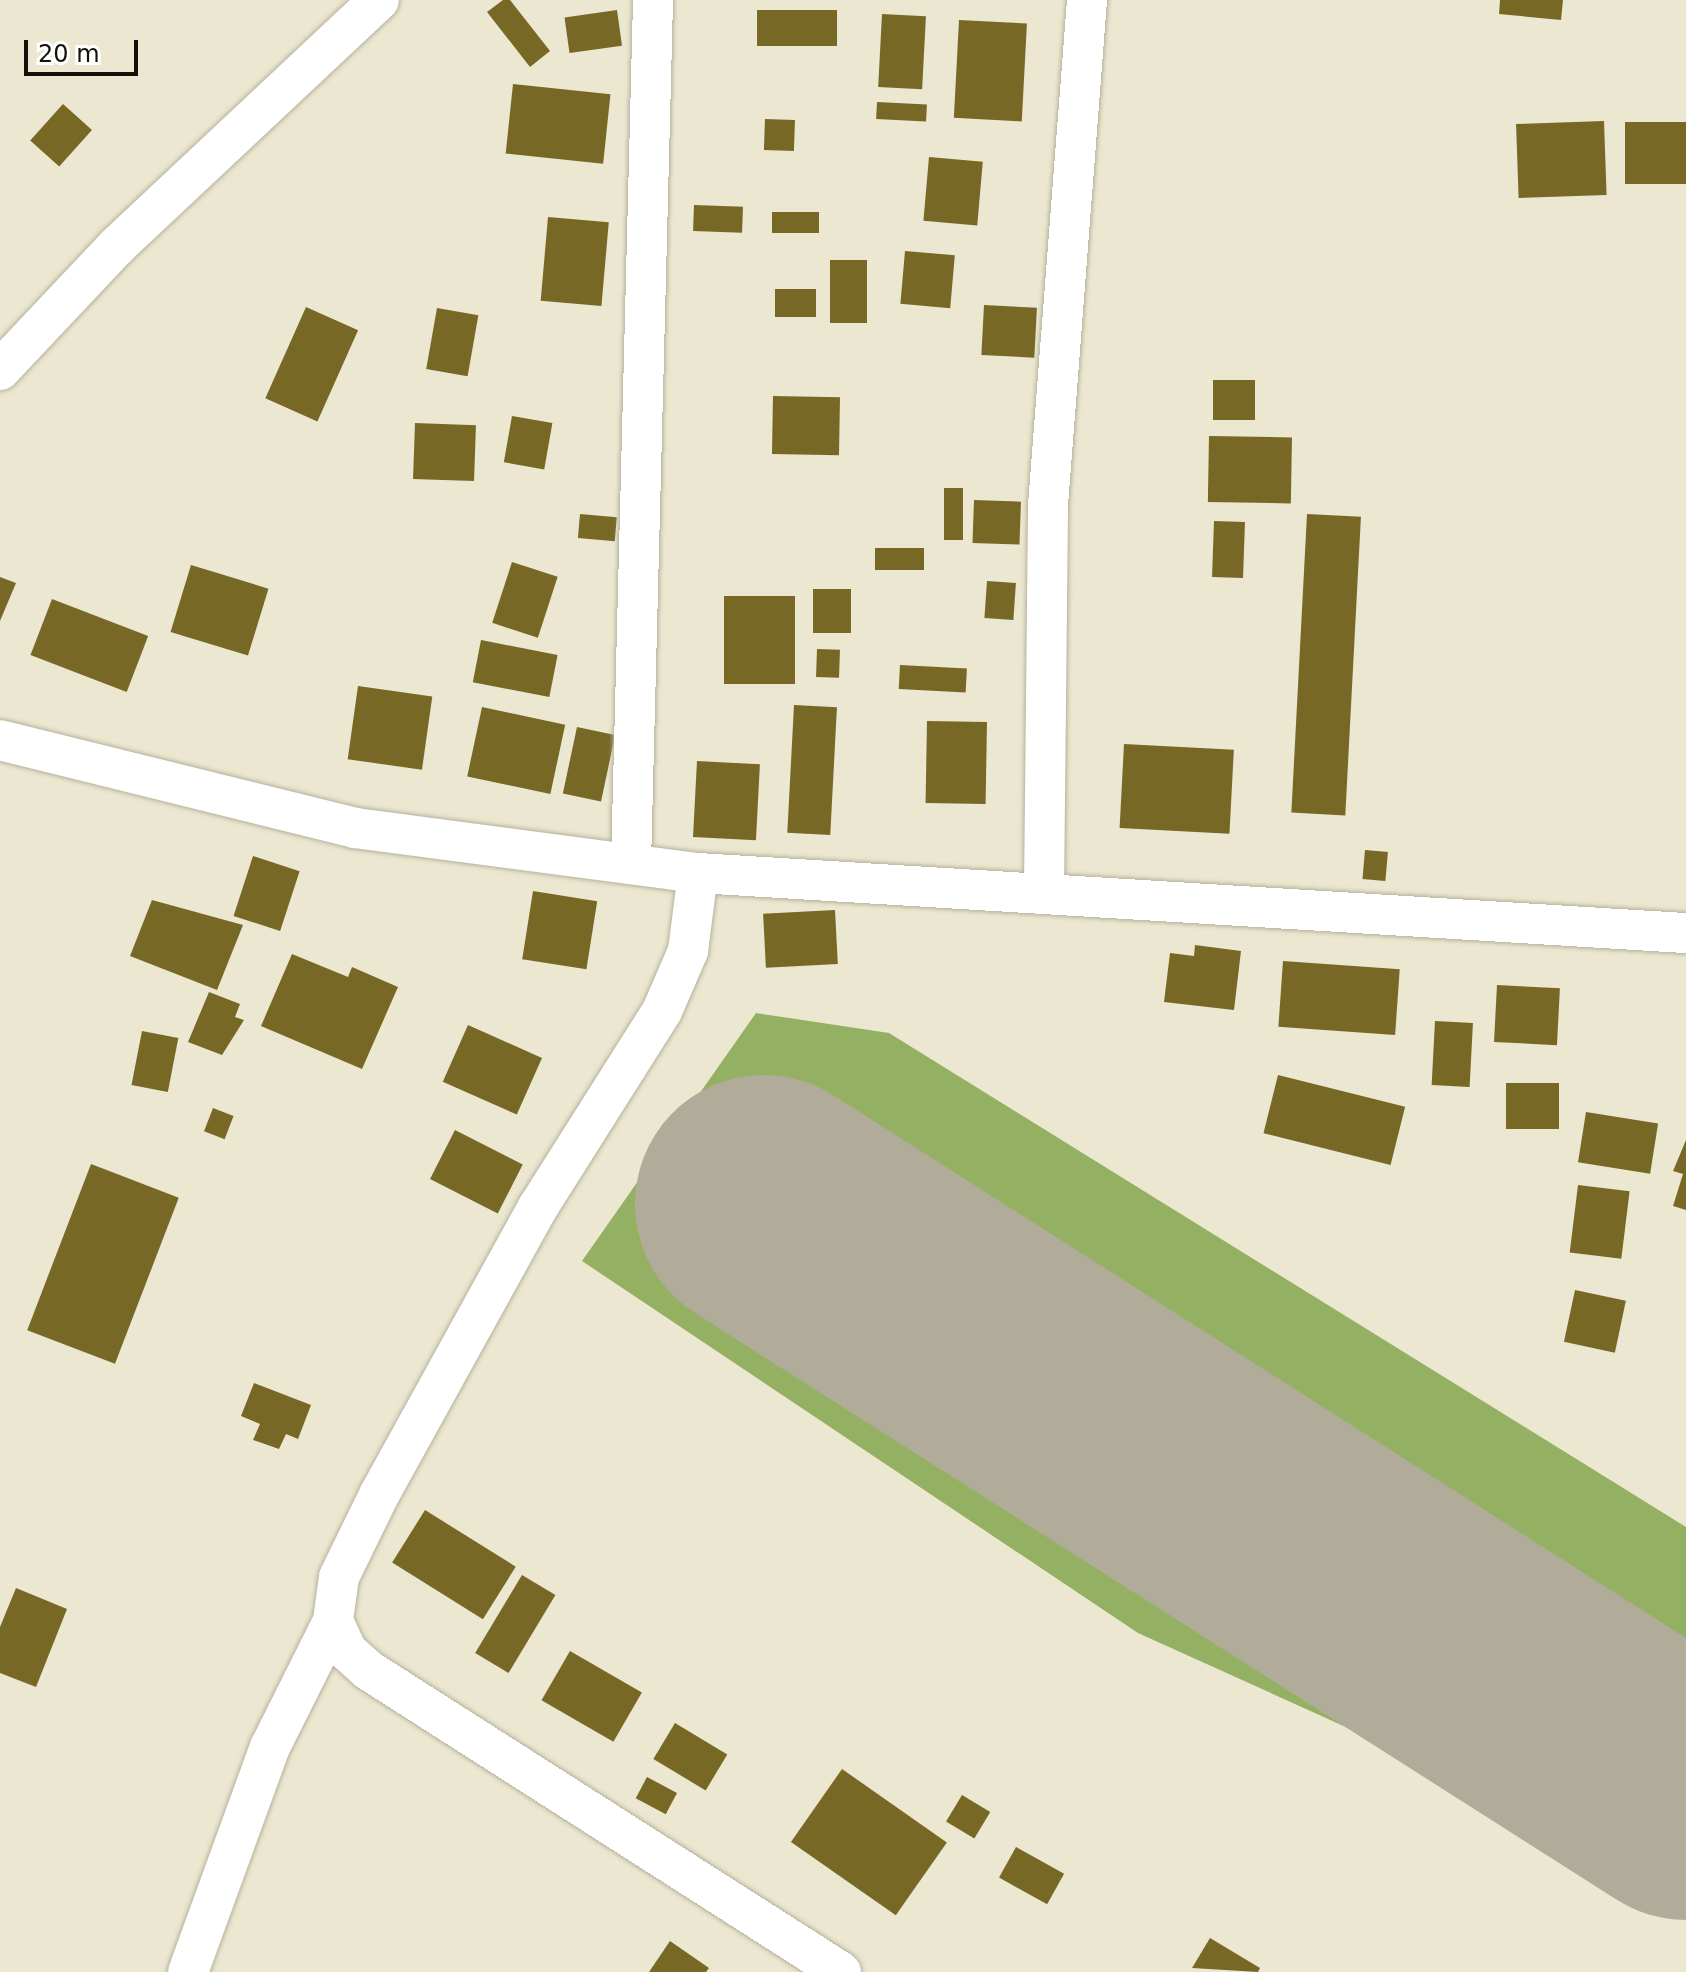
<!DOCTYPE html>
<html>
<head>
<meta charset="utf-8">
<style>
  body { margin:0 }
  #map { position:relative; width:1686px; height:1972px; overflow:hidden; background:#ece7d0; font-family:"DejaVu Sans",sans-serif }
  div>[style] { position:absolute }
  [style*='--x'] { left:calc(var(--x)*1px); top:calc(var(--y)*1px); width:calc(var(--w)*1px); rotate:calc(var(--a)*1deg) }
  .forest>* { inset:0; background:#94b163 }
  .runway>* { height:258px; margin:-129px; padding:0 129px; transform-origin:129px; border-radius:129px; background:#b0ac99 }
  .building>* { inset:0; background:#786826; transform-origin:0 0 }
  .roads { filter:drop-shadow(0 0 2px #b6b19c) drop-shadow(0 0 2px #b6b19c) }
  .street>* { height:40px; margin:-20px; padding:0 20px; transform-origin:20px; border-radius:20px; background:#fff }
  span { translate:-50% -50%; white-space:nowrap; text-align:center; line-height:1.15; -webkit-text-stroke:6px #fff; paint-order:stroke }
  .scale { position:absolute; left:24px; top:40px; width:114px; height:36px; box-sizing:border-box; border:4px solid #13110a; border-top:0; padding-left:10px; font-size:24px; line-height:28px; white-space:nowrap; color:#13110a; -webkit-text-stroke:6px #fff; paint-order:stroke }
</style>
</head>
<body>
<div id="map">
  <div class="forest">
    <i style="clip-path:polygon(756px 1013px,889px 1033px,1686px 1527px,1686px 1918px,1494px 1794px,1138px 1633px,582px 1261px)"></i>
  </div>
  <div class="runway">
    <i style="--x:764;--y:1204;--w:1093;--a:32.48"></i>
  </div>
  <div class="building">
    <i style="clip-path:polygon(503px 0,510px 0,550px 51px,530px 67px,487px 12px)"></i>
    <i style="clip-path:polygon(1500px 0,1563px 0,1561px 20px,1499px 14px)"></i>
    <i style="left:617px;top:10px;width:36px;height:53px;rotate:82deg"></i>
    <i style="left:837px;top:10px;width:36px;height:80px;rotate:90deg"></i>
    <i style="left:882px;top:14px;width:44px;height:73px;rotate:3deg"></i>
    <i style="left:959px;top:20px;width:68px;height:98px;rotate:3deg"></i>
    <i style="left:513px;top:84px;width:98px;height:70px;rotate:6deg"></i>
    <i style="left:877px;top:102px;width:50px;height:17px;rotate:3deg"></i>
    <i style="left:63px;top:104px;width:39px;height:49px;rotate:42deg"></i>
    <i style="left:765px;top:119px;width:30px;height:31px;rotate:2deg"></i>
    <i style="left:1604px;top:121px;width:74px;height:88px;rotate:88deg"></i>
    <i style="left:1686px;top:122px;width:62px;height:61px;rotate:90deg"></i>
    <i style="left:929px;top:157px;width:54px;height:64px;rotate:5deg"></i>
    <i style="left:694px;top:205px;width:49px;height:26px;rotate:2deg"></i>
    <i style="left:772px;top:212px;width:47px;height:21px"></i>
    <i style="left:548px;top:217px;width:61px;height:84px;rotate:5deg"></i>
    <i style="left:905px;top:251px;width:50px;height:53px;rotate:5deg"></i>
    <i style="left:830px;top:260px;width:37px;height:63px"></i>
    <i style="left:775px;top:289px;width:41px;height:28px"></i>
    <i style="left:984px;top:305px;width:53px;height:50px;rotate:3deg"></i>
    <i style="left:306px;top:307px;width:57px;height:100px;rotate:24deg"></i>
    <i style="left:437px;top:308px;width:42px;height:62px;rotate:10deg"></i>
    <i style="left:1213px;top:380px;width:42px;height:40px"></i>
    <i style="left:773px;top:396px;width:67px;height:58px;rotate:1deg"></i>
    <i style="left:512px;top:416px;width:41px;height:47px;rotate:10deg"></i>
    <i style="left:415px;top:423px;width:61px;height:56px;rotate:2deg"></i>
    <i style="left:1209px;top:436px;width:83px;height:66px;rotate:1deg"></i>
    <i style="left:944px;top:488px;width:19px;height:52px"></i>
    <i style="left:974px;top:500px;width:47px;height:43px;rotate:2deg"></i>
    <i style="left:580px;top:514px;width:37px;height:24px;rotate:5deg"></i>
    <i style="left:1307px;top:514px;width:54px;height:299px;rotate:3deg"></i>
    <i style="left:1214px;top:521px;width:31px;height:56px;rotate:2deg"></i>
    <i style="left:875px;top:548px;width:49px;height:22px"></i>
    <i style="left:512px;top:562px;width:48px;height:64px;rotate:18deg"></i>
    <i style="left:191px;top:565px;width:81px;height:70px;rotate:17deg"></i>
    <i style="clip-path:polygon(0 577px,16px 583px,0 621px)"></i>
    <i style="left:987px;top:581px;width:29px;height:37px;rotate:4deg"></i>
    <i style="left:813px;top:589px;width:38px;height:44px"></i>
    <i style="left:724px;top:596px;width:71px;height:88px"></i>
    <i style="left:52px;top:599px;width:103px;height:60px;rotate:21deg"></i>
    <i style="left:481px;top:640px;width:78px;height:43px;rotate:11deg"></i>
    <i style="left:817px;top:649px;width:23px;height:28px;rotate:2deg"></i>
    <i style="left:900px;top:665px;width:67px;height:24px;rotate:3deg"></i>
    <i style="left:358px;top:686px;width:75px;height:74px;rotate:8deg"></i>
    <i style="left:794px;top:705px;width:43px;height:128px;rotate:3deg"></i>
    <i style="left:482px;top:707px;width:85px;height:71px;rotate:12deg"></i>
    <i style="left:927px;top:721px;width:60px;height:82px;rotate:1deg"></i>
    <i style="left:577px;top:727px;width:39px;height:68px;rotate:12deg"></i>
    <i style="left:1124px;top:744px;width:110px;height:84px;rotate:3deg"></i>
    <i style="left:697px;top:761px;width:63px;height:76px;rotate:3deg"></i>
    <i style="left:1365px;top:850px;width:23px;height:29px;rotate:5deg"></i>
    <i style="left:253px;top:856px;width:49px;height:63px;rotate:18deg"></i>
    <i style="left:533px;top:891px;width:65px;height:69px;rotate:9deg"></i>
    <i style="clip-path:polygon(152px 900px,243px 925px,217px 990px,130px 956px)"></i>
    <i style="left:835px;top:910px;width:54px;height:72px;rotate:87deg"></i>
    <i style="clip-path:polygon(1195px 945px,1241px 951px,1234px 1010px,1164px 1002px,1170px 953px,1194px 956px)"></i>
    <i style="clip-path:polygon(292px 954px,348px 977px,352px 967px,398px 987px,362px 1069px,261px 1026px)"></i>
    <i style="left:1283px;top:961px;width:117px;height:66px;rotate:4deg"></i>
    <i style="left:1497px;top:985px;width:63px;height:57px;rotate:3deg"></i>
    <i style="clip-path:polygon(209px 992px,240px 1004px,235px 1017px,244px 1020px,222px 1055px,188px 1042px)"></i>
    <i style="left:1435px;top:1021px;width:38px;height:64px;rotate:3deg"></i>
    <i style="left:468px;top:1025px;width:81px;height:62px;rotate:24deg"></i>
    <i style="left:142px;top:1031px;width:37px;height:55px;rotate:11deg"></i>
    <i style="left:1278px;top:1075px;width:131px;height:60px;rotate:14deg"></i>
    <i style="left:1506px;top:1083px;width:53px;height:46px"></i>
    <i style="left:213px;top:1108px;width:22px;height:25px;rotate:21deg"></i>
    <i style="left:1586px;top:1112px;width:73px;height:51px;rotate:9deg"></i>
    <i style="left:455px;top:1130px;width:76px;height:55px;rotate:27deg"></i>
    <i style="clip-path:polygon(1686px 1140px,1686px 1210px,1673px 1206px,1683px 1174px,1673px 1171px)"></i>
    <i style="left:91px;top:1164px;width:94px;height:178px;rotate:21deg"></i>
    <i style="left:1578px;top:1185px;width:52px;height:68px;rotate:7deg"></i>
    <i style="left:1575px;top:1290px;width:52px;height:53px;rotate:12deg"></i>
    <i style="clip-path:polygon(254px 1383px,311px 1405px,298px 1439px,286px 1434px,279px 1449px,253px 1440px,260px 1424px,241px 1416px)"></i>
    <i style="left:425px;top:1510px;width:107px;height:62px;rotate:32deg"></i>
    <i style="left:522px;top:1575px;width:39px;height:91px;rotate:31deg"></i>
    <i style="clip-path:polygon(16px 1588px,67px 1609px,36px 1687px,0 1673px,0 1627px)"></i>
    <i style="left:570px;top:1651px;width:83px;height:57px;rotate:30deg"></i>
    <i style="left:675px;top:1723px;width:61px;height:42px;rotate:31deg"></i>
    <i style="left:842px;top:1769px;width:128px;height:89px;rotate:35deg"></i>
    <i style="left:647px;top:1777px;width:34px;height:24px;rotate:28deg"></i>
    <i style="left:962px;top:1795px;width:33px;height:31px;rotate:31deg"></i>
    <i style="left:1016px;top:1847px;width:55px;height:35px;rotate:29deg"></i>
    <i style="clip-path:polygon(1210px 1938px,1260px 1968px,1258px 1972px,1192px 1968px)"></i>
    <i style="clip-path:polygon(670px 1941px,709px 1968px,706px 1972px,649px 1972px)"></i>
  </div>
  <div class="roads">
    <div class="street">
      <i style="--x:0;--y:370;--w:170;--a:-46.7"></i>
      <i style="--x:117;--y:246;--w:359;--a:-43.2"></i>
      <i style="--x:0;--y:740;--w:366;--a:13.9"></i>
      <i style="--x:355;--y:828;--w:346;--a:7.5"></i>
      <i style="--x:698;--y:873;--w:990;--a:3.48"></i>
      <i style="--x:631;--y:864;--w:864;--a:-88.54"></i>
      <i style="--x:698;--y:873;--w:79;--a:97.3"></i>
      <i style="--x:688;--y:951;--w:65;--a:113.4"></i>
      <i style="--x:662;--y:1011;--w:232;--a:122.3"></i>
      <i style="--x:538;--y:1207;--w:327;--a:118.9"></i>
      <i style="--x:380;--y:1493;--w:93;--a:116"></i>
      <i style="--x:339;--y:1577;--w:44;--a:97.8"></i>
      <i style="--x:333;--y:1621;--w:33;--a:65"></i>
      <i style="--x:347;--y:1651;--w:28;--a:42"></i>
      <i style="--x:368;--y:1670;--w:561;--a:32.56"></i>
      <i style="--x:1044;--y:892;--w:387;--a:-89.4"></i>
      <i style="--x:1048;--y:505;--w:507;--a:-85.58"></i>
      <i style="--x:188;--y:1972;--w:239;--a:-70"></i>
      <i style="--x:270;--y:1747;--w:141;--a:-63.4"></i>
    </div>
  </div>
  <div class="scale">20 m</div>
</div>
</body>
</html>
